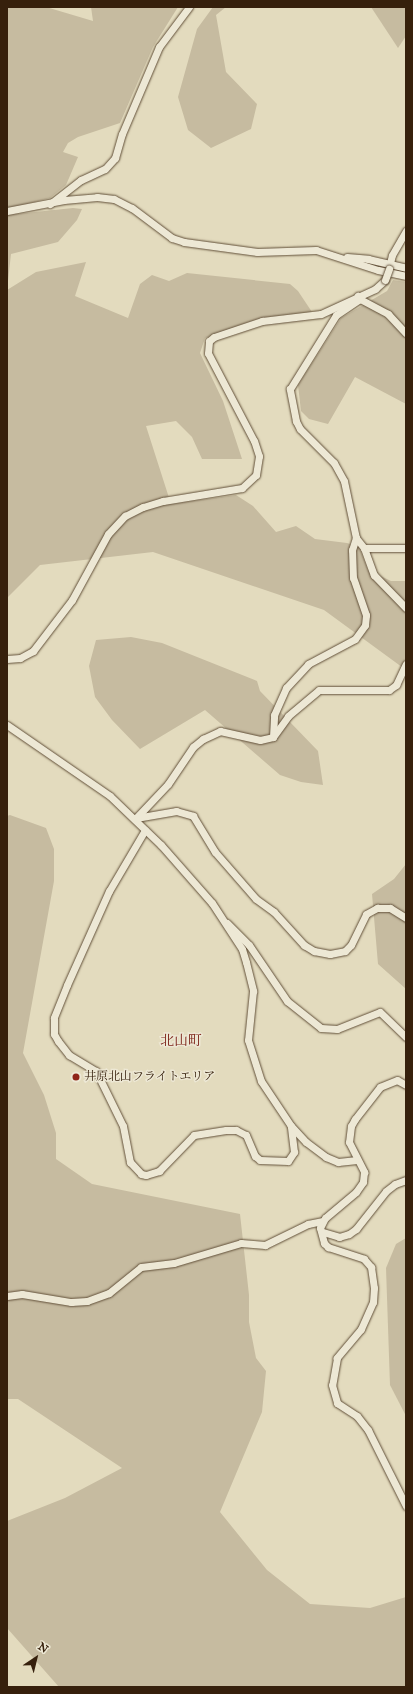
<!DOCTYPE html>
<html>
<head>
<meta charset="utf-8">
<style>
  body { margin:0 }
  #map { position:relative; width:413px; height:1694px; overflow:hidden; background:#e3dbbe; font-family:"IM FELL Great Primer","Noto Serif JP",serif }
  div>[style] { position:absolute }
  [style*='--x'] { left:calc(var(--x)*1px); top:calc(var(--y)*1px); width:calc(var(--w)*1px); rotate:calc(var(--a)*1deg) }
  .green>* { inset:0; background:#c6bba0 }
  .roads { filter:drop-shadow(0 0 1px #614f38) drop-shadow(0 0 1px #614f38) }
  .minor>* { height:7px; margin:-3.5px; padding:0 3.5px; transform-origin:3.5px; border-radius:3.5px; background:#ede8d5 }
  .bridges { filter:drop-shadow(0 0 1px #614f38) drop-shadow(0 0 1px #614f38) }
  .minor-bridge>* { height:7px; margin:-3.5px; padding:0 3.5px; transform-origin:3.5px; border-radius:3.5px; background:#ede8d5 }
  .dots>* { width:11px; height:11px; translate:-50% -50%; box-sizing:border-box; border:2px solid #ede8d5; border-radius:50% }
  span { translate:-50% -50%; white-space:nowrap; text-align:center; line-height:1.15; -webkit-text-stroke:3px #ede8d5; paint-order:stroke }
  .poi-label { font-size:12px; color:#36200c }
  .left { translate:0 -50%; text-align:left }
  .quarter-label { font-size:14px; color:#7a1f14 }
  .frame { position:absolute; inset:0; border:8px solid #36200c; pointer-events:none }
  .north { position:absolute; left:16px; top:1638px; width:40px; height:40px; -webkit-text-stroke:3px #ede8d5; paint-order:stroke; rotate:35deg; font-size:11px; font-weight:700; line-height:16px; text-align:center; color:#36200c }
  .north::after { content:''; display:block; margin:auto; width:14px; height:18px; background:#36200c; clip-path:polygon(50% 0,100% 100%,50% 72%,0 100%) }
</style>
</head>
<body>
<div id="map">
  <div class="green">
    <i style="clip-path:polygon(7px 7px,46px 7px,93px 21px,91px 7px,178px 7px,153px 47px,120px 123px,78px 137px,68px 143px,63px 152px,78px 157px,66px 185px,50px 198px,7px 209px)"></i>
    <i style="clip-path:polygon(213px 7px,226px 7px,216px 15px,226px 72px,257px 104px,251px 129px,211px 148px,188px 130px,178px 97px,197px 29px)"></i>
    <i style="clip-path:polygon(371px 7px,406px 7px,406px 36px,398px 48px)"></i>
    <i style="clip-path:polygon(73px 208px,82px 209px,77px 220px,58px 242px,11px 254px,7px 290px,36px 272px,86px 262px,75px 296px,128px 318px,140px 284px,152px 275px,169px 281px,187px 273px,290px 284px,298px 291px,312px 312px,261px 318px,205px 338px,200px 353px,223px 401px,242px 459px,202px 459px,192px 437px,176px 421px,146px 426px,171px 504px,236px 495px,253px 506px,276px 532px,296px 526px,315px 539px,347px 543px,359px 547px,368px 570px,391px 581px,406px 581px,406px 670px,324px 610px,153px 552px,40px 565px,7px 598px,7px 215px)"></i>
    <i style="clip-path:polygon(393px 280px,406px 282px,406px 404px,355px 377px,328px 424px,309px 419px,301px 411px,298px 385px,341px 318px,387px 291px)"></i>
    <i style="clip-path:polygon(131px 637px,162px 643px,257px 681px,260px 691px,318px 751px,323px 785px,301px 782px,280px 775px,205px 710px,140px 749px,112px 720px,95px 697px,89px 666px,96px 640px)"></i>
    <i style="clip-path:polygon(10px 815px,46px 828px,54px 849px,54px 881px,23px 1053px,44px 1095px,56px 1133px,56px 1159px,92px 1184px,240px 1214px,249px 1295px,249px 1322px,256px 1358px,266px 1371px,262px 1412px,220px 1512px,267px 1570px,310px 1604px,370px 1608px,406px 1597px,406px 1687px,59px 1687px,7px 1628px,7px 1521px,65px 1498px,122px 1468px,18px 1399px,7px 1399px,7px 816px)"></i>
    <i style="clip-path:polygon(406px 864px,406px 989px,378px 964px,372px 894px,394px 879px)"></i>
    <i style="clip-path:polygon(406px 1238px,406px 1416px,390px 1385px,386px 1268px,396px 1244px)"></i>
  </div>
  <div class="roads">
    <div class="minor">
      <i style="--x:50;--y:204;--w:39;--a:-38"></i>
      <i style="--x:81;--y:180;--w:26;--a:-25"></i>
      <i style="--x:105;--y:169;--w:15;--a:-48"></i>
      <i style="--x:115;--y:158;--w:25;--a:-74"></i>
      <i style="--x:122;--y:134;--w:95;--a:-67"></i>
      <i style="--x:159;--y:47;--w:50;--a:-53.1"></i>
      <i style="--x:7;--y:211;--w:58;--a:-10.9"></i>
      <i style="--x:64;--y:200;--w:33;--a:-5"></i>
      <i style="--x:97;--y:197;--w:17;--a:7"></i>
      <i style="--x:114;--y:199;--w:20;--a:27"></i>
      <i style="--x:132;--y:208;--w:50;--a:36.9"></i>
      <i style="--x:172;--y:238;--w:13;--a:18"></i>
      <i style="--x:184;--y:242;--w:74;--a:7.8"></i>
      <i style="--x:257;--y:252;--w:59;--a:-1.9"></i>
      <i style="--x:316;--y:250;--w:65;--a:17.9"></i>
      <i style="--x:378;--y:270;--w:29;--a:12"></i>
      <i style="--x:347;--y:257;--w:21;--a:5"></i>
      <i style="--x:368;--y:259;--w:39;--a:13"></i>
      <i style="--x:389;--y:267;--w:12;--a:-76"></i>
      <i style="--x:392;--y:255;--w:28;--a:-60"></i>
      <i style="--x:360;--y:299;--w:32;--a:28"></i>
      <i style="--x:388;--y:314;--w:26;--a:47"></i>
      <i style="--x:356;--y:538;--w:13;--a:51"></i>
      <i style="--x:364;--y:548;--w:42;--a:0"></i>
      <i style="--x:364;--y:548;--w:29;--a:70"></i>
      <i style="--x:374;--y:575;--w:46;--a:45.9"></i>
      <i style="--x:7;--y:659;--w:13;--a:-4"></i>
      <i style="--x:20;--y:658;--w:15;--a:-28"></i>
      <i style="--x:33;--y:651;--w:64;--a:-52.6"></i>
      <i style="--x:72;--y:600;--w:75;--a:-61.4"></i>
      <i style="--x:108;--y:534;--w:25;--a:-47"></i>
      <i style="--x:125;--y:516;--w:20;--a:-27"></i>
      <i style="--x:143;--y:507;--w:21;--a:-17"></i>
      <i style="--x:163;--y:501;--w:80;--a:-9.3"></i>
      <i style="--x:242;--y:488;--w:19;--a:-43"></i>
      <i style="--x:256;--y:475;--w:19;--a:-81"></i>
      <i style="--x:259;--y:456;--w:16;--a:-108"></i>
      <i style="--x:254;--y:441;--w:99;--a:-117.6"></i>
      <i style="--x:208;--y:353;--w:12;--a:-85"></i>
      <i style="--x:209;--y:341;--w:6;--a:-39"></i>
      <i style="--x:214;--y:337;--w:51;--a:-18.4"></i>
      <i style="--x:262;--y:321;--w:59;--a:-6.8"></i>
      <i style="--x:321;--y:314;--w:60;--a:-24.8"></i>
      <i style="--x:375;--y:289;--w:13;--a:-42"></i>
      <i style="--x:7;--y:725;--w:125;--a:34.6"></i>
      <i style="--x:110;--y:796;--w:71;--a:43.9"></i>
      <i style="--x:161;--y:845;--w:77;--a:48.7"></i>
      <i style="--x:212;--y:903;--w:55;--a:56.9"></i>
      <i style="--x:242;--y:949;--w:14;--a:73"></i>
      <i style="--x:246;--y:962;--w:30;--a:76"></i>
      <i style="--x:253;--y:991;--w:49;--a:95.8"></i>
      <i style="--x:248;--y:1040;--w:43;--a:72.4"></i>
      <i style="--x:261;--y:1081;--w:54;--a:56.3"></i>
      <i style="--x:291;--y:1126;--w:22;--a:47"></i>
      <i style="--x:306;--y:1142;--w:25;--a:37"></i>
      <i style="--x:326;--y:1157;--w:13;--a:23"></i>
      <i style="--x:338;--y:1162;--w:19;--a:-6"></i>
      <i style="--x:273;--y:737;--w:26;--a:-54"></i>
      <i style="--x:288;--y:716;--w:40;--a:-40"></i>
      <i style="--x:319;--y:690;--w:70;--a:0"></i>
      <i style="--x:389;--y:690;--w:9;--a:-36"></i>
      <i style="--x:396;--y:685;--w:23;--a:-65"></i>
      <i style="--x:136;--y:818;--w:41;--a:-9.9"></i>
      <i style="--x:176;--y:811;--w:18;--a:16"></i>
      <i style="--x:193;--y:816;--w:42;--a:58.6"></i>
      <i style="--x:215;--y:852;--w:62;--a:48.9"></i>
      <i style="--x:256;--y:899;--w:22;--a:36"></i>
      <i style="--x:274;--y:912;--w:45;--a:47.7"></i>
      <i style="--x:304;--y:945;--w:12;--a:31"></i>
      <i style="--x:314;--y:951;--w:16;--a:11"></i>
      <i style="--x:330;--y:954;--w:15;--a:-11"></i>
      <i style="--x:345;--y:951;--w:8;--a:-45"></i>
      <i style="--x:351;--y:945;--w:34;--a:-64"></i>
      <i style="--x:366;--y:914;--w:13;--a:-29"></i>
      <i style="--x:377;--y:908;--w:13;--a:0"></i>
      <i style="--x:390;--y:908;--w:19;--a:32"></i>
      <i style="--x:135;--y:819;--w:48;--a:-46.7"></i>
      <i style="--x:168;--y:784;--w:45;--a:-56"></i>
      <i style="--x:193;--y:747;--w:13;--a:-39"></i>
      <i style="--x:203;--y:739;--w:19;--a:-25"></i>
      <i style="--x:220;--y:731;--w:41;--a:12.7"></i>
      <i style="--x:260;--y:740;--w:13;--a:-13"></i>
      <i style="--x:273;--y:737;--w:22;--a:-87"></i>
      <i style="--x:274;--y:715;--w:30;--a:-66"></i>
      <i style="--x:286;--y:688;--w:33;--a:-47"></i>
      <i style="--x:308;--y:664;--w:53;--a:-28"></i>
      <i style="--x:355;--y:639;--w:17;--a:-54"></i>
      <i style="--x:365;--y:625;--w:10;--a:-84"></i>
      <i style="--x:366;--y:615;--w:39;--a:-109"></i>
      <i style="--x:353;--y:578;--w:28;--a:-92"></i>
      <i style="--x:352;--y:550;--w:13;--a:-72"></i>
      <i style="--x:356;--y:538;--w:58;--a:-101.9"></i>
      <i style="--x:344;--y:481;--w:21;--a:-119"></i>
      <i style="--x:334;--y:463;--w:48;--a:-135"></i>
      <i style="--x:300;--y:429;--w:9;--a:-117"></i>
      <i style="--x:296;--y:421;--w:33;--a:-101"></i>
      <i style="--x:290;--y:389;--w:87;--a:-58.1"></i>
      <i style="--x:336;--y:315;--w:29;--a:-34"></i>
      <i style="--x:360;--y:299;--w:4;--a:-124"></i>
      <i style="--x:145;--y:830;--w:71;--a:120.5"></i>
      <i style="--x:109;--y:891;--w:103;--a:114.1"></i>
      <i style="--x:67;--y:985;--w:35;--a:112"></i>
      <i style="--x:54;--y:1018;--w:16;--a:90"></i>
      <i style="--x:54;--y:1034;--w:8;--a:60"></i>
      <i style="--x:58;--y:1041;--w:18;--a:52"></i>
      <i style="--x:69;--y:1055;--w:31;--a:31"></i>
      <i style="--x:96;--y:1071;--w:61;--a:63.9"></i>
      <i style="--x:123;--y:1126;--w:37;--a:79"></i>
      <i style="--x:130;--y:1162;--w:16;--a:47"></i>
      <i style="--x:141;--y:1174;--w:5;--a:11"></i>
      <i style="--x:146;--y:1175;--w:14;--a:-17"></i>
      <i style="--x:159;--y:1171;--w:50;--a:-45.8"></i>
      <i style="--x:194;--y:1135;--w:32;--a:-9"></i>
      <i style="--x:226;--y:1130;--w:10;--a:0"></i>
      <i style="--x:236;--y:1130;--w:11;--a:27"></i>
      <i style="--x:246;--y:1135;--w:23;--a:67"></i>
      <i style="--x:255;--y:1156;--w:6;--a:39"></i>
      <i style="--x:260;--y:1160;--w:28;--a:2"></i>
      <i style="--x:288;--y:1161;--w:11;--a:-56"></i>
      <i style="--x:294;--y:1152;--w:26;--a:-97"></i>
      <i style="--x:227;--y:923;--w:31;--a:45"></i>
      <i style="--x:249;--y:945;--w:68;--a:55.8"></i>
      <i style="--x:287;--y:1001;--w:43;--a:38.5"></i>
      <i style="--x:321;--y:1028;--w:16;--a:4"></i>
      <i style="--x:337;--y:1029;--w:46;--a:-21.6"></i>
      <i style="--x:380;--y:1012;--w:36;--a:44"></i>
      <i style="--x:406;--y:1085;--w:10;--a:-151"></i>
      <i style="--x:397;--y:1080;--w:18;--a:158"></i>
      <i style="--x:380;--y:1087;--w:41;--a:128"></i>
      <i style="--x:355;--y:1119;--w:8;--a:120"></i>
      <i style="--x:351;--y:1126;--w:16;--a:97"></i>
      <i style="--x:349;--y:1142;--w:34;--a:63"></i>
      <i style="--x:364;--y:1172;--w:10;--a:96"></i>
      <i style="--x:363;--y:1182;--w:12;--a:125"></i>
      <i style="--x:356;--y:1192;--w:40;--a:140"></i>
      <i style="--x:325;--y:1218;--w:11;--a:117"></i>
      <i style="--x:320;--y:1228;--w:16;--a:75"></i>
      <i style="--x:324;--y:1243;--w:6;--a:45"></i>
      <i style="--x:328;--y:1247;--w:38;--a:18"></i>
      <i style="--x:364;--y:1259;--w:11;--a:49"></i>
      <i style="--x:371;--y:1267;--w:21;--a:82"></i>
      <i style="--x:374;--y:1288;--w:14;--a:94"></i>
      <i style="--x:373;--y:1302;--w:30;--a:114"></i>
      <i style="--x:361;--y:1329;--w:38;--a:130"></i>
      <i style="--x:337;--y:1358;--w:27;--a:100"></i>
      <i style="--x:332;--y:1385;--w:19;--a:74"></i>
      <i style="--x:337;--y:1403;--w:24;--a:33"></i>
      <i style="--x:357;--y:1416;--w:18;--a:52"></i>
      <i style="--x:368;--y:1430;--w:85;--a:63.4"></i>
      <i style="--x:323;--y:1232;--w:17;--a:17"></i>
      <i style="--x:339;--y:1237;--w:10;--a:-17"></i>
      <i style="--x:349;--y:1234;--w:9;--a:-36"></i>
      <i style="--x:356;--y:1229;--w:48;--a:-51.7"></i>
      <i style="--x:386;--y:1191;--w:11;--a:-38"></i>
      <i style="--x:395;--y:1184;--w:12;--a:-20"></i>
      <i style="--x:7;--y:1296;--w:15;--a:-8"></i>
      <i style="--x:22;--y:1294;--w:50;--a:9.3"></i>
      <i style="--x:71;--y:1302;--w:16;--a:-4"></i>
      <i style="--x:87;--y:1301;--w:23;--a:-20"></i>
      <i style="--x:109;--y:1293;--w:41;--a:-39.1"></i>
      <i style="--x:141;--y:1267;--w:33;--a:-7"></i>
      <i style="--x:174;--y:1263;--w:70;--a:-16.6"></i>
      <i style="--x:241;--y:1243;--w:24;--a:5"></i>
      <i style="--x:265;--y:1245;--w:48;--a:-26"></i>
      <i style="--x:308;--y:1224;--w:14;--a:-12"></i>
    </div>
  </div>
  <div class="bridges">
    <div class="minor-bridge">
      <i style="--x:385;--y:280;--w:12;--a:-70"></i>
    </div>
  </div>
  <div class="dots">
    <i style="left:76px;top:1077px;background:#8f2418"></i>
  </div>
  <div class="poi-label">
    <span class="left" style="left:84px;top:1077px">井原北山フライトエリア</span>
  </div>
  <div class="quarter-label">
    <span style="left:181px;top:1041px">北山町</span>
  </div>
  <div class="frame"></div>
  <div class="north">N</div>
</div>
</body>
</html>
